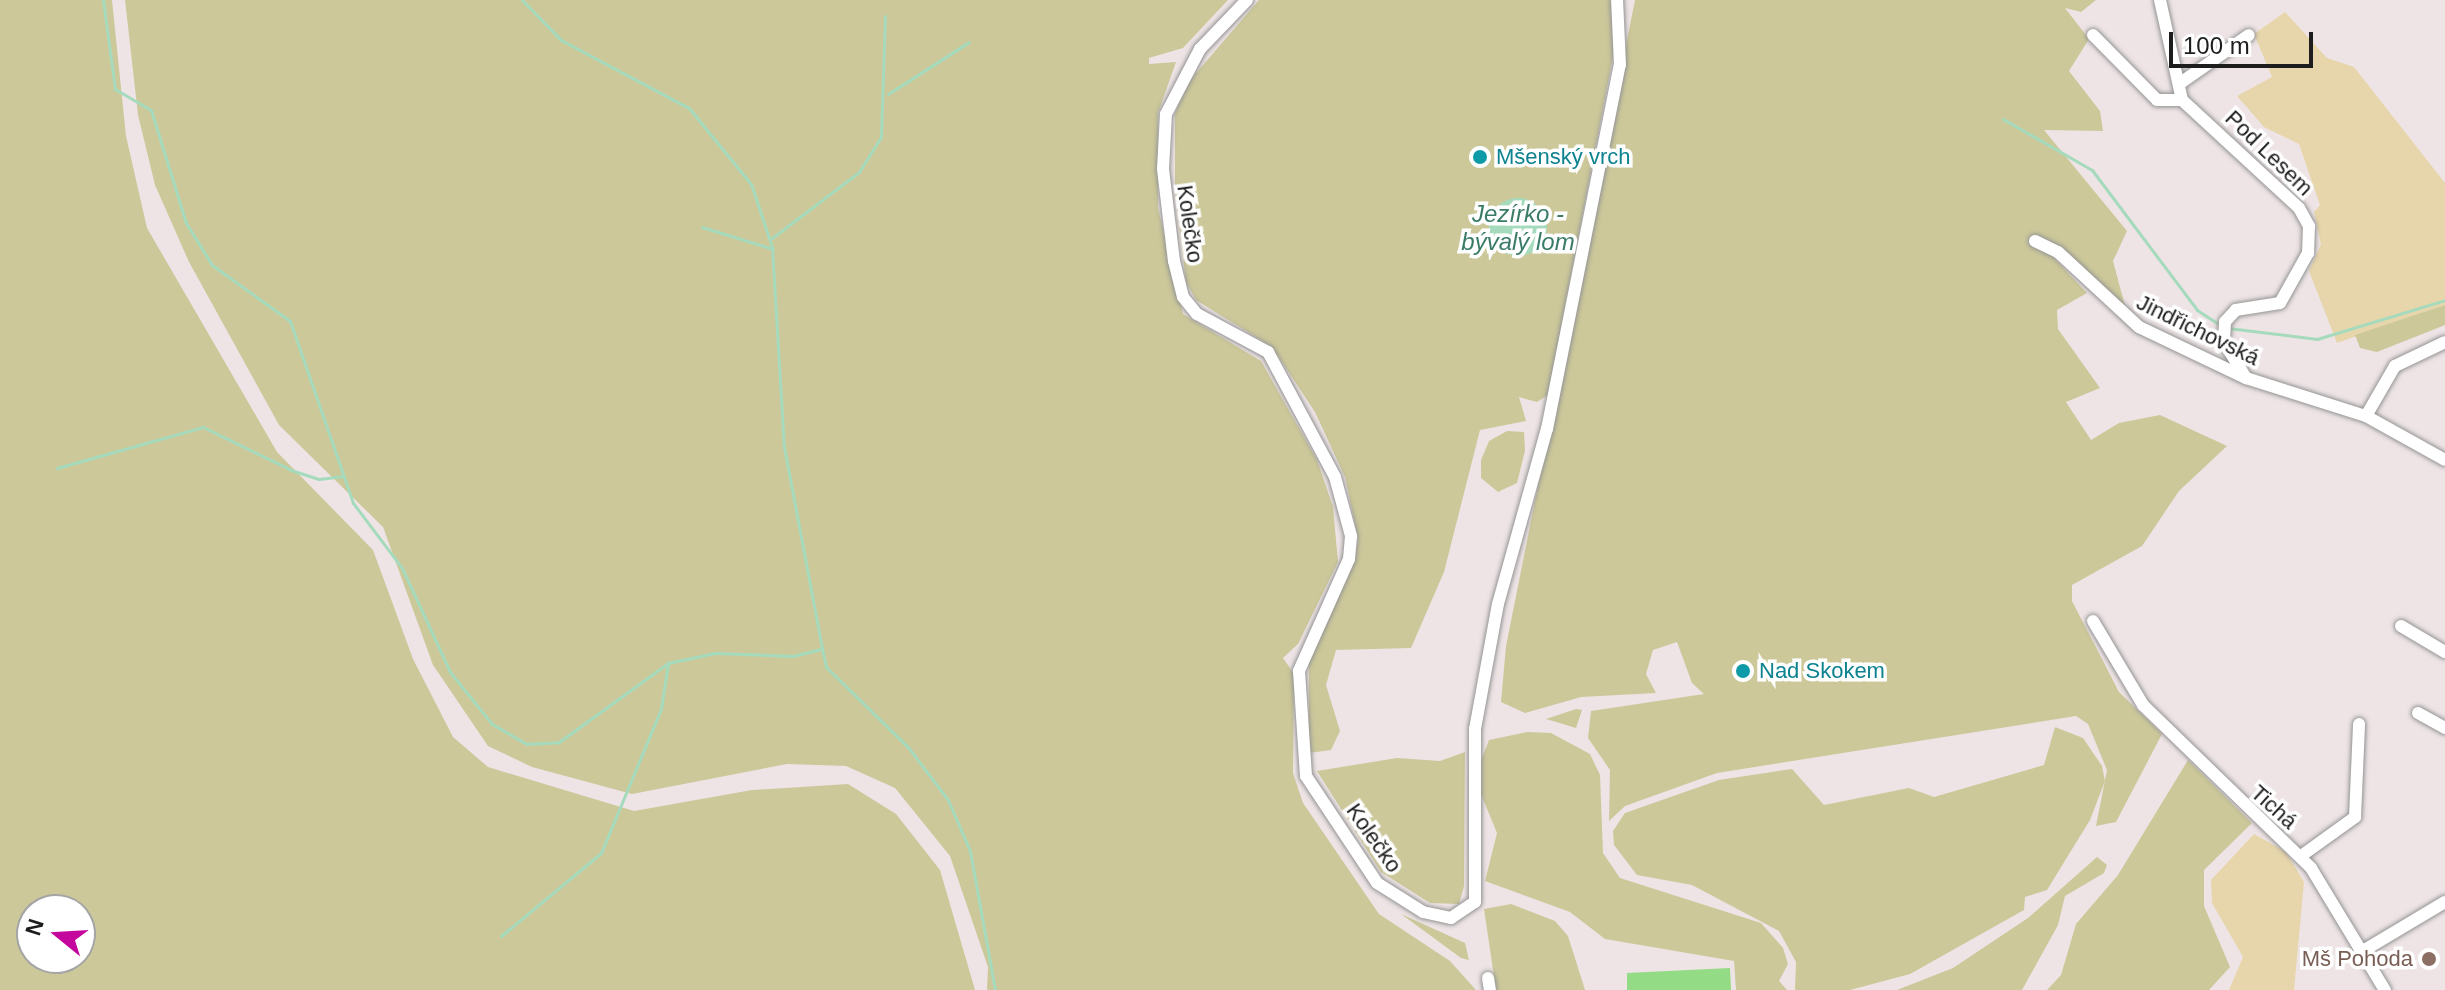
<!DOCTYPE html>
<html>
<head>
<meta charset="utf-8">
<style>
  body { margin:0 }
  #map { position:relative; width:2445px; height:990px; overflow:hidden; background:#eee4e5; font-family:Helvetica,sans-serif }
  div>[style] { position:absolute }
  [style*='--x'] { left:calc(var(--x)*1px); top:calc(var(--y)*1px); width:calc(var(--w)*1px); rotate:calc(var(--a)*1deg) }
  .grass>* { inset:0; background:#e7d6ab }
  .forest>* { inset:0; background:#ccc89a }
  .pitch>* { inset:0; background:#93db84 }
  .water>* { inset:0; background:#a5dbbc }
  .round { border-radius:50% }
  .stream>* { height:3px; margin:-1.5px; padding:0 1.5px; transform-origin:1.5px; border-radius:1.5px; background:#a5dbbc }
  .roads { filter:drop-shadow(0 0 2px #949494) drop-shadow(0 0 2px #949494) }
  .minor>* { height:12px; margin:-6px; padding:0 6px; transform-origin:6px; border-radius:6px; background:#fff }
  .dots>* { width:22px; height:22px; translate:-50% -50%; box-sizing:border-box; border:4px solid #fff; border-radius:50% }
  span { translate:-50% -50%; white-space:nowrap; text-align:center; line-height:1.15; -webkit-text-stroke:7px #fff; paint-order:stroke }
  .street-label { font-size:22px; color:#1d1d1d }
  .culture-label { font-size:22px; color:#0d838f }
  .left { translate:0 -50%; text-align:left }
  .education-label { font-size:22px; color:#785e54 }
  .right { translate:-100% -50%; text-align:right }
  .water-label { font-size:24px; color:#3b7c69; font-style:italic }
  .north { position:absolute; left:16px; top:894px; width:80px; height:80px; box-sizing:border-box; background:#fff; border:2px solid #a5a5a5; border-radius:50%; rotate:288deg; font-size:22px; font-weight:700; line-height:32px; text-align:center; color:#1d1d1d }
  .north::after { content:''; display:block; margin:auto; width:28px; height:36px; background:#c4079d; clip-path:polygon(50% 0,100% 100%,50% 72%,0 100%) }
  .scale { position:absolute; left:2169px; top:32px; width:144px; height:36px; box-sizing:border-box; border:4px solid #1d1d1d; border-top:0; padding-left:10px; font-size:24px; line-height:28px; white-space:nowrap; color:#1d1d1d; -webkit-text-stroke:6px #fff; paint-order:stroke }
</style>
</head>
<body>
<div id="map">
  <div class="grass">
    <i style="clip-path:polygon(2285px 12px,2327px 58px,2354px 67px,2445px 183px,2445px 305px,2337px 343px,2309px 271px,2321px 244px,2314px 212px,2320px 205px,2299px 144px,2264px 127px,2237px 96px,2272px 77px,2254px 34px)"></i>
    <i style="clip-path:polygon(2254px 834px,2286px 852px,2304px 882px,2294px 990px,2229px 990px,2243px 957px,2212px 903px,2211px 880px)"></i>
  </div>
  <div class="forest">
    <i style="clip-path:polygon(evenodd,0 0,112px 0,126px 136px,147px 228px,277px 452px,373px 550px,413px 659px,453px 737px,488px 767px,634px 811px,752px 790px,848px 784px,896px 814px,940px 870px,975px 990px,0 990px,0 0,32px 910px,80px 910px,80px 958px,32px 958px,32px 910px)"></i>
    <i style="clip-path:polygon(125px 0,1228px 0,1183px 48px,1149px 58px,1149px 64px,1176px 62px,1158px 113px,1158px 208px,1183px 314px,1261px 361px,1317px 460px,1333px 507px,1338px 562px,1298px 644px,1283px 658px,1294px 674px,1293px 773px,1303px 803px,1379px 914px,1450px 961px,1476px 990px,987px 990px,988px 967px,950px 856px,895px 788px,846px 766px,787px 764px,632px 794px,532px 767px,488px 746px,433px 665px,383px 527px,279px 425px,189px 262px,155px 185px,138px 115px)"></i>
    <i style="clip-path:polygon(1259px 0,1610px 0,1619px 25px,1548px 395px,1537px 402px,1519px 397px,1526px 421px,1480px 430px,1444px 572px,1411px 648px,1336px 650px,1326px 685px,1340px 731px,1331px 750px,1309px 753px,1309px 659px,1355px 561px,1358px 538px,1345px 477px,1315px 412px,1272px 347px,1196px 300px,1186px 282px,1175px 192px,1175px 114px,1185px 86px)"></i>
    <i style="clip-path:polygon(1635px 0,2096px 0,2081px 12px,2065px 8px,2089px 39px,2069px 71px,2100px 111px,2103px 131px,2044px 130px,2127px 231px,2113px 261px,2125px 306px,2055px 244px,2052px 256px,2087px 293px,2057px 310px,2058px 329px,2100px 388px,2066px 402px,2091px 440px,2119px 423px,2160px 415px,2227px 446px,2179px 491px,2142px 546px,2072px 585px,2072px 601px,2119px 692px,2162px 734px,2116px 822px,2096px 826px,2107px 770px,2088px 724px,2076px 716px,1717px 773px,1625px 806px,1609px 821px,1610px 770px,1588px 738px,1591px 711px,1704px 694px,1692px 683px,1677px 642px,1653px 650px,1646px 674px,1656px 693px,1581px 697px,1525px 713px,1501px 702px,1506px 646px)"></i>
    <i style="clip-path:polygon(2445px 305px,2445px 325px,2377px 352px,2360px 348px,2355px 335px)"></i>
    <i style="clip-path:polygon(1507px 431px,1524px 432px,1525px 451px,1517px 483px,1498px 492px,1481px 478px,1481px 460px,1489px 441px)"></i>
    <i style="clip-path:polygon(1582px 710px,1576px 728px,1546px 719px,1576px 709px)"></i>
    <i style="clip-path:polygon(2055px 727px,2083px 738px,2102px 766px,2105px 781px,2090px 820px,2047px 890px,2025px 897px,2024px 910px,1910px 974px,1850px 990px,1795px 990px,1796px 962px,1779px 931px,1692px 885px,1637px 875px,1614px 845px,1613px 831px,1625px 813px,1719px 780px,1792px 769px,1824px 805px,1909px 788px,1934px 797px,2044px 765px)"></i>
    <i style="clip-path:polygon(1527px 732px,1551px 733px,1590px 754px,1600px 775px,1603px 853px,1620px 878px,1761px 923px,1783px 948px,1788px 964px,1779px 981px,1787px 990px,1736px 990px,1734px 961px,1605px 939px,1570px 912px,1485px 881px,1497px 833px,1478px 787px,1480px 763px,1489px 740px)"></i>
    <i style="clip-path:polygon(1465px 752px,1464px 886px,1459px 904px,1430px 903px,1381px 872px,1317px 771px,1397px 758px,1440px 761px)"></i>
    <i style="clip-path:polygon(2188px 760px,2252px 823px,2204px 870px,2204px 906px,2230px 967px,2209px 990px,2047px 990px,2061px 975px,2076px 924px,2118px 875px)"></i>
    <i style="clip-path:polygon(2097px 857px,2107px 865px,2104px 873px,2065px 896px,2058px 925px,2022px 990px,1897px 990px,1953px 968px,2028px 918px)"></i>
    <i style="clip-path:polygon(1511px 904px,1555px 921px,1568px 936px,1585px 990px,1496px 990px,1484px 909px)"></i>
    <i style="clip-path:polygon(1401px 914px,1465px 943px,1469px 960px,1461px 958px)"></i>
  </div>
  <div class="pitch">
    <i style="clip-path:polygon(1730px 968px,1731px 990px,1627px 990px,1627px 973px)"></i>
  </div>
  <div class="water">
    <i class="round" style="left:1489px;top:198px;width:58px;height:58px"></i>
  </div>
  <div class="stream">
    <i style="--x:103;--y:0;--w:90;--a:82.3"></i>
    <i style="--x:115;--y:89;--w:42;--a:30.3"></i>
    <i style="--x:151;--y:110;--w:118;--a:72.8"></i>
    <i style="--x:186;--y:223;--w:49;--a:58.2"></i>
    <i style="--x:212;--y:265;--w:96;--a:35.7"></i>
    <i style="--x:290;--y:321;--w:193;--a:70.9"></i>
    <i style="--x:353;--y:503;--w:81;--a:53"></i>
    <i style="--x:402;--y:568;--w:115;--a:65.2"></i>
    <i style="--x:450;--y:672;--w:67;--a:51.1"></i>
    <i style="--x:492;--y:724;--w:39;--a:30"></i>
    <i style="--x:526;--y:744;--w:33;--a:-3"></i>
    <i style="--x:559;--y:742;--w:135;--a:-35.9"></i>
    <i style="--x:668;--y:663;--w:48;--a:-12"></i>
    <i style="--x:715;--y:653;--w:78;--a:2.2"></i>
    <i style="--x:793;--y:656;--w:30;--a:-14"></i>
    <i style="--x:822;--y:649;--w:18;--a:77"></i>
    <i style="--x:826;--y:667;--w:115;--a:44.3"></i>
    <i style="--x:908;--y:747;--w:66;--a:53"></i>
    <i style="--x:948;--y:800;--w:56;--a:66.7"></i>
    <i style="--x:970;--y:851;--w:141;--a:79.8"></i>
    <i style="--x:522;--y:0;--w:56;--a:45.7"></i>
    <i style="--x:561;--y:40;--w:145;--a:28"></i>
    <i style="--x:689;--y:108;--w:98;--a:50.8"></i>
    <i style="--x:751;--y:184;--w:66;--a:71.6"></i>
    <i style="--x:772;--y:247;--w:200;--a:86.6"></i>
    <i style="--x:784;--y:447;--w:206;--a:79.3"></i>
    <i style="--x:888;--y:94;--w:96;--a:-32.7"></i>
    <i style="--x:2003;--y:119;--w:103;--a:29.8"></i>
    <i style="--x:2092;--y:170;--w:175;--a:53.1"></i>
    <i style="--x:2197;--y:310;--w:27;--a:33"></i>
    <i style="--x:702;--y:227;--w:74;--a:17.2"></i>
    <i style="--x:772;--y:238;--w:109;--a:-37.2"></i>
    <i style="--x:859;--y:172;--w:41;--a:-57.8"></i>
    <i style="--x:881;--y:137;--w:121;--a:-88.1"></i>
    <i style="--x:2228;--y:328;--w:90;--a:7"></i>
    <i style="--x:2317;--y:339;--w:134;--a:-16.9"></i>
    <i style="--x:57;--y:468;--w:152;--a:-15.7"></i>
    <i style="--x:203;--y:427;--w:98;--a:26"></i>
    <i style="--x:291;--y:470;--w:29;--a:18"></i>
    <i style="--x:319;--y:479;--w:23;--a:-7"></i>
    <i style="--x:501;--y:936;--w:130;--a:-39.7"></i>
    <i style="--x:601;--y:853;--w:156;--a:-67.4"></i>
    <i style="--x:661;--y:709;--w:47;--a:-81.3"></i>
  </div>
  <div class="roads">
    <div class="minor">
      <i style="--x:1247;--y:0;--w:68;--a:133.8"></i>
      <i style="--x:1200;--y:49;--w:73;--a:117.6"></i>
      <i style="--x:1166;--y:114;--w:55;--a:93.1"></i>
      <i style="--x:1163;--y:169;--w:93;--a:83.2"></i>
      <i style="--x:1174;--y:261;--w:37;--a:76"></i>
      <i style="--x:1183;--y:297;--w:22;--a:51"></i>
      <i style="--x:1197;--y:314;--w:81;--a:28.2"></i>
      <i style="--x:1268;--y:352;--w:142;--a:61.8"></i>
      <i style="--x:1335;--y:477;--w:61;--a:74.8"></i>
      <i style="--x:1351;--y:536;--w:23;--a:95"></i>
      <i style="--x:1349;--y:559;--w:123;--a:114.1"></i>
      <i style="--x:1299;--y:671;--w:105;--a:86.2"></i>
      <i style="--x:1306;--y:776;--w:128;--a:56.4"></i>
      <i style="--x:1377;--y:883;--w:54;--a:32.2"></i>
      <i style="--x:1423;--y:912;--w:29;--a:12"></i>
      <i style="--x:1451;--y:918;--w:29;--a:-34"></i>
      <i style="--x:1475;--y:902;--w:173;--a:-90"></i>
      <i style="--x:1475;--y:729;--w:127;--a:-79.6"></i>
      <i style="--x:1498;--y:604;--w:182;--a:-74.4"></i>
      <i style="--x:1547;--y:429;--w:371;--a:-78.7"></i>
      <i style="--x:1620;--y:65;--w:65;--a:-92.6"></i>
      <i style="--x:2160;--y:0;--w:102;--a:77.6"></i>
      <i style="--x:2182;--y:100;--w:159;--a:42.7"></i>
      <i style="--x:2299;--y:208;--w:21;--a:61"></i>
      <i style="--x:2309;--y:226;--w:27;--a:92"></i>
      <i style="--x:2308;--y:253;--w:57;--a:119.2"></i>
      <i style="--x:2280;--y:303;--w:45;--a:171"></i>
      <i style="--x:2236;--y:310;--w:16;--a:133"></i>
      <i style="--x:2225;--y:322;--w:20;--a:93"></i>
      <i style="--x:2224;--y:342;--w:42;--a:58.6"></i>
      <i style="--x:2093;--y:35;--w:91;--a:45.4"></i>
      <i style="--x:2157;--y:100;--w:25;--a:0"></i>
      <i style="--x:2179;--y:84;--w:85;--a:-35"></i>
      <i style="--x:2035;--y:241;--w:25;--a:26"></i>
      <i style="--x:2058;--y:252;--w:110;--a:42.8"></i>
      <i style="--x:2139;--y:327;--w:119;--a:25.5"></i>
      <i style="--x:2246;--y:378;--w:126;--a:17.6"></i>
      <i style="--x:2366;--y:416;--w:90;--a:29.1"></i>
      <i style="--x:2366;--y:416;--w:58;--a:-59.9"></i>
      <i style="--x:2395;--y:366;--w:55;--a:-25.6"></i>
      <i style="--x:2093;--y:621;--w:98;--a:59.2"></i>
      <i style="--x:2143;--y:705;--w:234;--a:44.1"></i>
      <i style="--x:2311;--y:868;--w:143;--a:58.8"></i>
      <i style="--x:2401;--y:626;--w:51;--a:30.6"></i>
      <i style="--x:2418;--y:713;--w:31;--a:29"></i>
      <i style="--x:2301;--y:856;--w:67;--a:-35.8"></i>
      <i style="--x:2355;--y:817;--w:93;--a:-87.5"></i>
      <i style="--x:2361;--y:952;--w:98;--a:-30.8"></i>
      <i style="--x:1488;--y:978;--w:12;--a:81"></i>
    </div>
  </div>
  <div class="dots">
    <i style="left:1480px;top:157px;background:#0f9aa8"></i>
    <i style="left:1743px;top:671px;background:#0f9aa8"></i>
    <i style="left:2429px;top:959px;background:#8d6e63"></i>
  </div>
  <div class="street-label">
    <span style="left:2269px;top:153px;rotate:44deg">Pod Lesem</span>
    <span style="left:1190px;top:224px;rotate:82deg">Kolečko</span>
    <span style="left:2198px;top:330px;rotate:26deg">Jindřichovská</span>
    <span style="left:2274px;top:807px;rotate:42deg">Tichá</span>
    <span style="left:1374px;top:838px;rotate:55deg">Kolečko</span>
  </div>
  <div class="culture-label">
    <span class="left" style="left:1496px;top:157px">Mšenský vrch</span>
    <span class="left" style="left:1759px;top:671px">Nad Skokem</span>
  </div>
  <div class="education-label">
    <span class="right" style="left:2413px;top:959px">Mš Pohoda</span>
  </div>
  <div class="water-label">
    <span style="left:1518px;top:228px">Jezírko -<br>bývalý lom</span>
  </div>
  <div class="north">N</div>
  <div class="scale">100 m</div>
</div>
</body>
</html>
